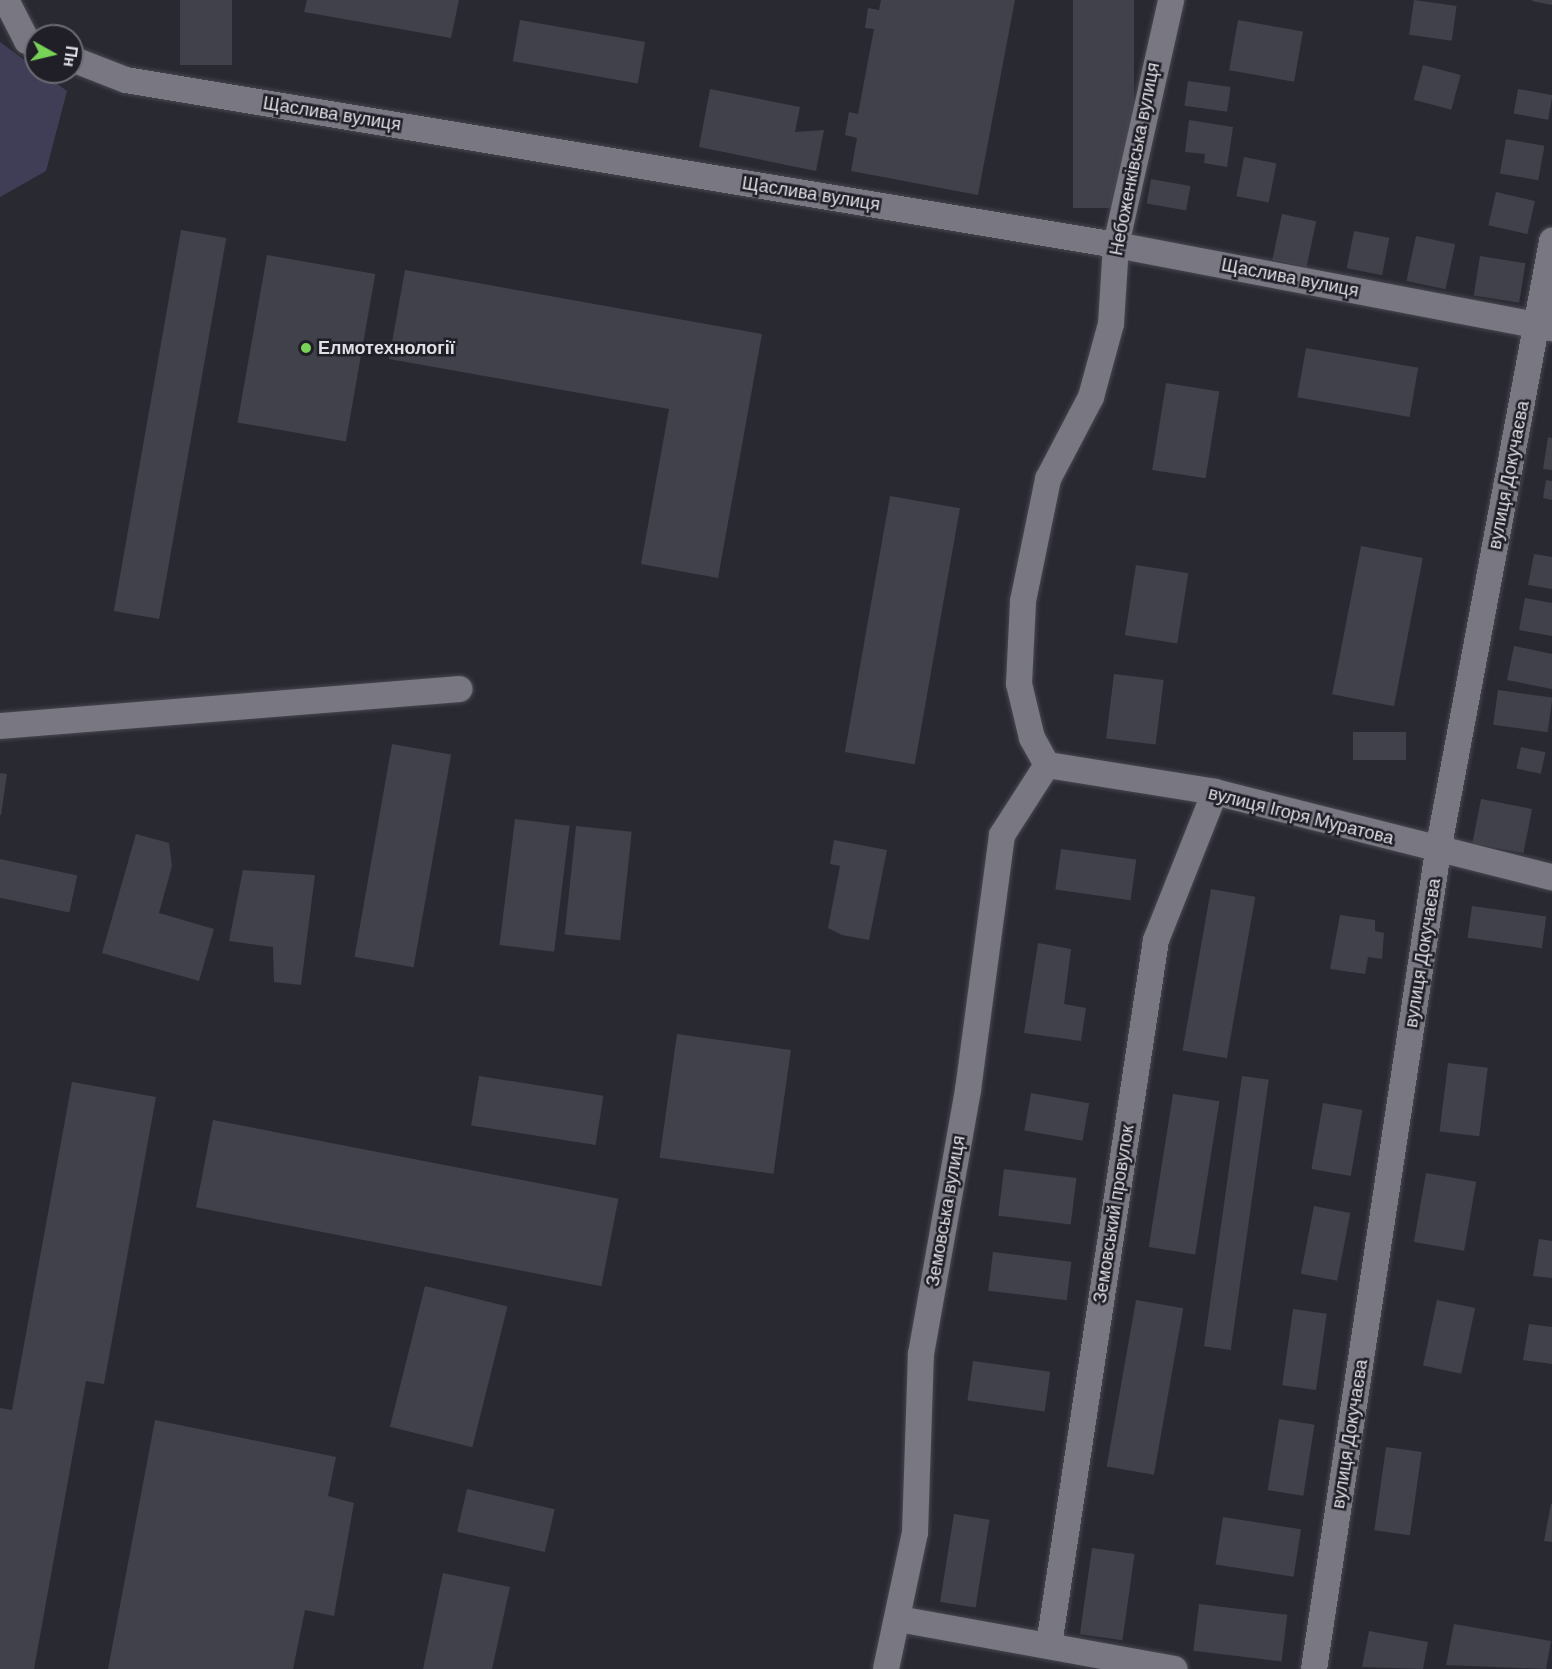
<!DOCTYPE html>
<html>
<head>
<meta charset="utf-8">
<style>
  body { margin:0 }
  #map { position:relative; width:1552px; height:1669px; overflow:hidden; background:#292932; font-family:Helvetica,sans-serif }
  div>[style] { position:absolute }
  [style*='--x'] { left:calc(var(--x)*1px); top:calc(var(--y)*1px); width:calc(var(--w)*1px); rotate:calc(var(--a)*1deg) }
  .green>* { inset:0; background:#403d57 }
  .building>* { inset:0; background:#41414b; transform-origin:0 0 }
  .roads { filter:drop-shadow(0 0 2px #47474f) drop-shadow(0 0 2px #47474f) }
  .minor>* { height:26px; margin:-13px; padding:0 13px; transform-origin:13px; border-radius:13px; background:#787782 }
  .dots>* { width:16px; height:16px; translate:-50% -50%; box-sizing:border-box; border:3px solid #201f28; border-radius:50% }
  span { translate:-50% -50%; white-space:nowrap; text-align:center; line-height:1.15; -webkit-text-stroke:5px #201f28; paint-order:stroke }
  .street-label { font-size:18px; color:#dfdfe5 }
  .poi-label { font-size:18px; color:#dfdfe5; font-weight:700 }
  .left { translate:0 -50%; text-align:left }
  .north { position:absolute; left:24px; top:24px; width:60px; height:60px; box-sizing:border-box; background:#201f28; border:2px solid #6c6c74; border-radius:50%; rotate:98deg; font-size:16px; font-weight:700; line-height:24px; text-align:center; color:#dfdfe5 }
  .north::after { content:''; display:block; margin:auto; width:21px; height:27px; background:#78d258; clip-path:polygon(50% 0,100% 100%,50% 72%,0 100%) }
</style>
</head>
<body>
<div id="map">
  <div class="green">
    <i style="clip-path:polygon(0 42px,67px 91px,46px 171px,0 197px)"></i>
  </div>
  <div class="building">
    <i style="left:180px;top:0;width:52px;height:65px"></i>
    <i style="clip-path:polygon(307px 0,459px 0,451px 38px,304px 12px)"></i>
    <i style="clip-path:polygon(881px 0,1015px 0,978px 195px,851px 171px,857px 138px,845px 135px,849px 112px,858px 114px,874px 29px,865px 28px,868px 8px,879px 10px)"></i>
    <i style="left:1073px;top:0;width:61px;height:208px"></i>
    <i style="left:1414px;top:0;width:43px;height:35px;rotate:8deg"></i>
    <i style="clip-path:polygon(1532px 0,1552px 0,1552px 5px,1532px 1px)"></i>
    <i style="left:520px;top:20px;width:127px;height:42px;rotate:10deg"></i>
    <i style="left:1238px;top:20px;width:66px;height:51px;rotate:10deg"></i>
    <i style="left:1423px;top:65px;width:39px;height:36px;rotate:15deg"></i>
    <i style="left:1188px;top:81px;width:43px;height:25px;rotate:8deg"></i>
    <i style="clip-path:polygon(710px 89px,800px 107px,795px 132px,824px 130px,816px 171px,699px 147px)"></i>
    <i style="left:1518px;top:89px;width:35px;height:25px;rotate:10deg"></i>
    <i style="clip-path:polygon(1189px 120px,1233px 127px,1227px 167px,1204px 163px,1205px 154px,1185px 152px)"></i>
    <i style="left:1506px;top:139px;width:39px;height:35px;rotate:10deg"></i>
    <i style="left:1244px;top:157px;width:33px;height:40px;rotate:11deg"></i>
    <i style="left:1151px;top:179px;width:40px;height:25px;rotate:10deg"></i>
    <i style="left:1496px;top:192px;width:40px;height:34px;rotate:13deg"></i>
    <i style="left:1282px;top:214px;width:35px;height:47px;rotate:12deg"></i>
    <i style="left:181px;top:230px;width:46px;height:387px;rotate:10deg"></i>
    <i style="left:1354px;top:231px;width:36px;height:38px;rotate:11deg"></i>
    <i style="left:1416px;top:236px;width:40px;height:46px;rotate:12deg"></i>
    <i style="left:267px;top:255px;width:110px;height:170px;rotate:10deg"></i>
    <i style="left:1480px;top:256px;width:46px;height:40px;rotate:9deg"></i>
    <i style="clip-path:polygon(405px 270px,762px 334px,718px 578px,641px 564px,669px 409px,389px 359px)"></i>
    <i style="left:1306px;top:348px;width:114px;height:50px;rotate:10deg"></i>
    <i style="left:1166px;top:383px;width:54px;height:88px;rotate:9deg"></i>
    <i style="clip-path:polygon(1548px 437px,1552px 438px,1552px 470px,1543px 469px)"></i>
    <i style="clip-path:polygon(1546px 480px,1552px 481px,1552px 500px,1543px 498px)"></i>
    <i style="left:890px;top:496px;width:71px;height:260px;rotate:10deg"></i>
    <i style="left:1361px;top:546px;width:63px;height:151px;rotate:11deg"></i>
    <i style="clip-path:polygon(1534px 554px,1552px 557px,1552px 589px,1528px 585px)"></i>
    <i style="left:1136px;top:565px;width:53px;height:71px;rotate:9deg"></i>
    <i style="clip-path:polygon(1525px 598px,1552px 603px,1552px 636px,1519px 630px)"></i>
    <i style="clip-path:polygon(1514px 646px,1552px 654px,1552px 689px,1507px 680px)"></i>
    <i style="left:1114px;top:674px;width:50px;height:65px;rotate:7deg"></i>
    <i style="left:1498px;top:690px;width:55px;height:35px;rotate:8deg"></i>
    <i style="left:1406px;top:732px;width:28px;height:53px;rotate:90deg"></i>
    <i style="left:392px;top:744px;width:60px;height:216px;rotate:10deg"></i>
    <i style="left:1521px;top:747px;width:25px;height:22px;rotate:12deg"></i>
    <i style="clip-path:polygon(0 773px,7px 774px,1px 815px,0 815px)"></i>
    <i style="left:1481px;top:799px;width:52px;height:45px;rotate:11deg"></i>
    <i style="left:515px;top:819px;width:55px;height:127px;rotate:7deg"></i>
    <i style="left:576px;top:826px;width:56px;height:109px;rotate:6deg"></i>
    <i style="clip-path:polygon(136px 834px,169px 843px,172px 866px,159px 913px,214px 929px,199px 981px,102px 953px)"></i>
    <i style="clip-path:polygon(834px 840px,887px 850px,869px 940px,842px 935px,828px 928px,840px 866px,830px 864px)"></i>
    <i style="left:1061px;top:849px;width:76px;height:41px;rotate:8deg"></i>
    <i style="left:0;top:859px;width:79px;height:38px;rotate:12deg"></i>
    <i style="clip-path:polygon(243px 870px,315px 875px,301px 985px,274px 982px,273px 947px,229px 941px)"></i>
    <i style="left:1211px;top:889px;width:45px;height:164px;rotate:10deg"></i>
    <i style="left:1472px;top:906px;width:75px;height:32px;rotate:8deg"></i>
    <i style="clip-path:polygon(1340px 915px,1375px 920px,1375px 931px,1384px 933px,1382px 959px,1368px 957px,1365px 974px,1330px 969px)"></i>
    <i style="clip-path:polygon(1038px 943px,1071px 949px,1064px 1004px,1086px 1008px,1081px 1041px,1024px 1033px)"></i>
    <i style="left:677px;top:1034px;width:115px;height:125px;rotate:8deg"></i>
    <i style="left:1448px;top:1063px;width:40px;height:69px;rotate:7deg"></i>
    <i style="left:479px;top:1076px;width:126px;height:50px;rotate:9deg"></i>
    <i style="left:1242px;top:1076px;width:27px;height:273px;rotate:8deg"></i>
    <i style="clip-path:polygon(72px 1082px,156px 1097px,104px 1384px,86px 1381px,34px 1669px,0 1669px,0 1408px,12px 1410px)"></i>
    <i style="left:1031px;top:1093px;width:59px;height:38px;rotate:10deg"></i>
    <i style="left:1173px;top:1094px;width:47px;height:155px;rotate:9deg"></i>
    <i style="left:1323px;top:1103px;width:40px;height:67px;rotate:10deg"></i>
    <i style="left:213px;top:1120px;width:413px;height:89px;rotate:11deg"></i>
    <i style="left:1004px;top:1169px;width:73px;height:47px;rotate:7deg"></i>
    <i style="left:1426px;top:1173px;width:51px;height:70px;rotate:10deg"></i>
    <i style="left:1314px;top:1206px;width:37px;height:69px;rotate:11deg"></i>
    <i style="clip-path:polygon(1539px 1239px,1552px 1241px,1552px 1278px,1533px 1276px)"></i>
    <i style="left:993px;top:1252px;width:79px;height:39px;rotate:7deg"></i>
    <i style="left:425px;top:1286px;width:85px;height:145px;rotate:14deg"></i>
    <i style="left:1136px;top:1300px;width:48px;height:169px;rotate:10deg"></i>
    <i style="left:1437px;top:1300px;width:39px;height:67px;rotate:12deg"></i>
    <i style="left:1293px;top:1309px;width:34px;height:77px;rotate:8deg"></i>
    <i style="clip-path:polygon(1529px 1324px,1552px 1327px,1552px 1364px,1523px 1360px)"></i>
    <i style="left:973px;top:1361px;width:78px;height:40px;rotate:8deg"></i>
    <i style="left:1279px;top:1419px;width:36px;height:72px;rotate:9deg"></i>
    <i style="clip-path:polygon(155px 1420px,336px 1457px,328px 1496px,354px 1503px,334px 1616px,305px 1610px,293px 1669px,108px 1669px)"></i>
    <i style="left:1386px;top:1447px;width:36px;height:84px;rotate:8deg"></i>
    <i style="left:467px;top:1489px;width:90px;height:44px;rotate:13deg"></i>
    <i style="clip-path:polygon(1551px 1504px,1552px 1504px,1552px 1542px,1544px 1541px)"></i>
    <i style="left:954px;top:1514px;width:36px;height:89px;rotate:9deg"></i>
    <i style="left:1223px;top:1517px;width:79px;height:48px;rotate:9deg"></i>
    <i style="left:1092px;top:1548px;width:43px;height:87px;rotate:8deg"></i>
    <i style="clip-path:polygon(443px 1573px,510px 1587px,492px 1669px,423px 1669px)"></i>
    <i style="left:1199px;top:1604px;width:89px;height:47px;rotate:7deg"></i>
    <i style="clip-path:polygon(1454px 1624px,1551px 1641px,1546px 1669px,1446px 1665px)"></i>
    <i style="clip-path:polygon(1369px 1631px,1428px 1642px,1423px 1669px,1362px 1667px)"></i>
  </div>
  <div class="roads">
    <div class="minor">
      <i style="--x:6;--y:0;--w:46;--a:62.9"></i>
      <i style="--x:27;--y:41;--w:9;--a:18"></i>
      <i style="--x:72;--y:59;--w:58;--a:21.3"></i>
      <i style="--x:126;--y:80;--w:1004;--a:9.46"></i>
      <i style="--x:1116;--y:245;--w:444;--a:10.8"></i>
      <i style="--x:0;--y:726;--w:461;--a:-4.6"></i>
      <i style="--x:1047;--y:765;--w:31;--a:-119"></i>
      <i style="--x:1032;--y:738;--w:56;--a:-103.5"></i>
      <i style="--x:1019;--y:684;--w:83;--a:-87.2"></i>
      <i style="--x:1023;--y:601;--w:125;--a:-78.4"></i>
      <i style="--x:1048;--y:479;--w:93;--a:-62.3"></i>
      <i style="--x:1091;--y:397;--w:76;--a:-74.7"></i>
      <i style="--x:1111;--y:324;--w:79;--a:-86.4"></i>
      <i style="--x:1116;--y:245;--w:251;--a:-77.3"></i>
      <i style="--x:1047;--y:765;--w:170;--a:9.1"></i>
      <i style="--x:1215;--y:792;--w:348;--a:14.2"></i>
      <i style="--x:899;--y:1619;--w:280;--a:10.3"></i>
      <i style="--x:1049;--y:1645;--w:713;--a:-81.37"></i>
      <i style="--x:1156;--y:940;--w:159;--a:-68.3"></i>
      <i style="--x:886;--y:1669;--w:139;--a:-78"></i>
      <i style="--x:915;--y:1533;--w:179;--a:-88.1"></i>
      <i style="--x:921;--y:1354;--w:268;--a:-79.9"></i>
      <i style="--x:968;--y:1090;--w:257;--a:-82.4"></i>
      <i style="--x:1002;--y:835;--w:83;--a:-57.3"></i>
      <i style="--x:1314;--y:1669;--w:827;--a:-81.38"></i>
      <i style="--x:1438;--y:851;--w:621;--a:-79.41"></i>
    </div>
  </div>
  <div class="dots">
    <i style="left:306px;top:348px;background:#78d258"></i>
  </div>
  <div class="street-label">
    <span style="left:332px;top:114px;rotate:9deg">Щаслива вулиця</span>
    <span style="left:1135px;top:159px;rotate:-79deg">Небоженківська вулиця</span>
    <span style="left:811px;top:194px;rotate:9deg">Щаслива вулиця</span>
    <span style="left:1290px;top:278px;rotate:11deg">Щаслива вулиця</span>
    <span style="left:1509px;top:475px;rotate:-79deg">вулиця Докучаєва</span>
    <span style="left:1301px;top:816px;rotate:14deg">вулиця Ігоря Муратова</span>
    <span style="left:1423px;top:953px;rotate:-81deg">вулиця Докучаєва</span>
    <span style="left:946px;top:1211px;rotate:-80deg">Земовська вулиця</span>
    <span style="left:1114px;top:1214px;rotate:-81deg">Земовський провулок</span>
    <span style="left:1350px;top:1434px;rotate:-81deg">вулиця Докучаєва</span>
  </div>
  <div class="poi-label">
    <span class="left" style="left:318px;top:348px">Елмотехнології</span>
  </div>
  <div class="north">Пн</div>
</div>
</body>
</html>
